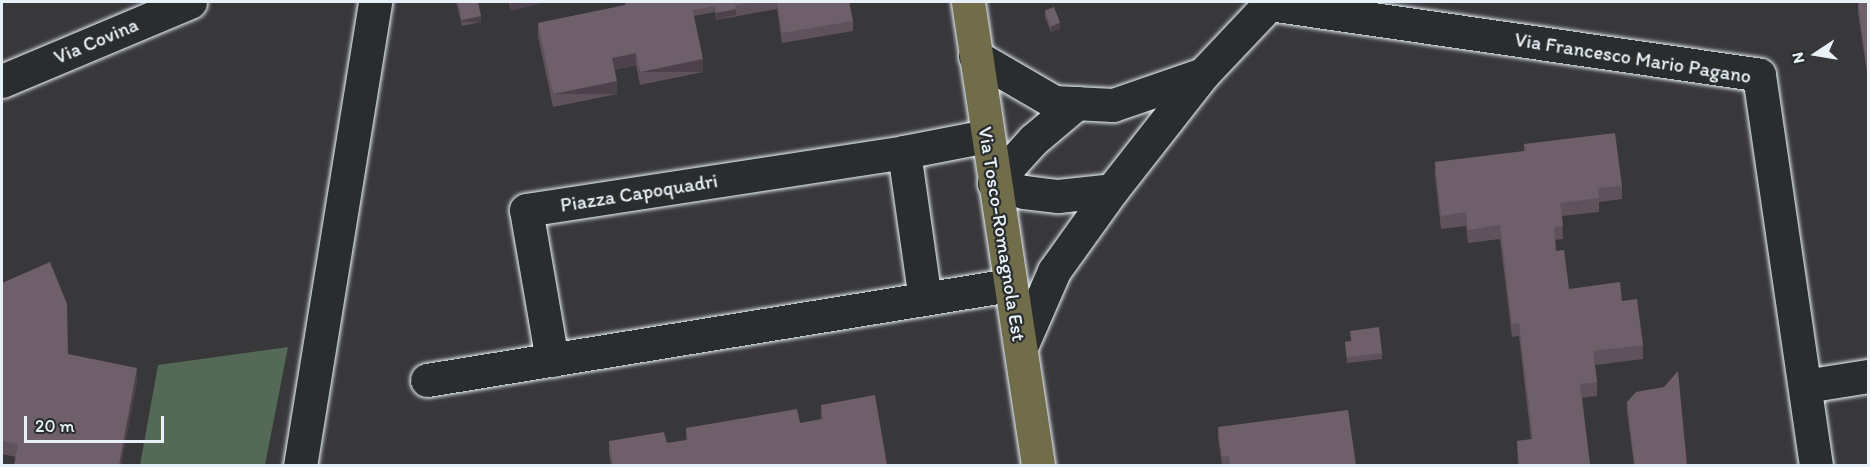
<!DOCTYPE html>
<html>
<head>
<meta charset="utf-8">
<style>
  body { margin:0 }
  #map { position:relative; width:1870px; height:467px; overflow:hidden; background:#38373a; font-family:Itim,sans-serif }
  div>[style] { position:absolute }
  [style*='--x'] { left:calc(var(--x)*1px); top:calc(var(--y)*1px); width:calc(var(--w)*1px); rotate:calc(var(--a)*1deg) }
  .green>* { inset:0; background:#556a56 }
  .roads { filter:drop-shadow(0 0 2px #e8f1f8) drop-shadow(0 0 2px #e8f1f8) }
  .minor>* { height:33px; margin:-16.5px; padding:0 16.5px; transform-origin:16.5px; border-radius:16.5px; background:#2a2d2e }
  .major>* { height:33px; margin:-16.5px; padding:0 16.5px; transform-origin:16.5px; border-radius:16.5px; background:#716d4b }
  .wall>* { inset:0; background:#5f525c }
  .shaded-wall>* { inset:0; background:#4d424b; transform-origin:0 0 }
  .building>* { inset:0; background:#6e5f6b; transform-origin:0 0 }
  span { translate:-50% -50%; white-space:nowrap; text-align:center; line-height:1.15; -webkit-text-stroke:4.5px #2a2d2e; paint-order:stroke }
  .street-label { font-size:20px; color:#e8f1f8 }
  .frame { position:absolute; inset:0; border:3px solid #e8f1f8; pointer-events:none }
  .north { position:absolute; left:1786px; top:24px; width:60px; height:60px; -webkit-text-stroke:4px #2a2d2e; paint-order:stroke; rotate:258deg; font-size:16px; font-weight:700; line-height:24px; text-align:center; color:#e8f1f8 }
  .north::after { content:''; display:block; margin:auto; width:21px; height:27px; background:#e8f1f8; clip-path:polygon(50% 0,100% 100%,50% 72%,0 100%) }
  .scale { position:absolute; left:24px; top:416px; width:140px; height:27px; box-sizing:border-box; border:3px solid #e8f1f8; border-top:0; padding-left:8px; font-size:18px; line-height:21px; white-space:nowrap; color:#e8f1f8; -webkit-text-stroke:4px #2a2d2e; paint-order:stroke }
</style>
</head>
<body>
<div id="map">
  <div class="green">
    <i style="clip-path:polygon(288px 347px,265px 465px,140px 465px,158px 365px)"></i>
  </div>
  <div class="roads">
    <div class="minor">
      <i style="--x:1269;--y:4;--w:495;--a:8.2"></i>
      <i style="--x:1759;--y:75;--w:395;--a:81.7"></i>
      <i style="--x:975;--y:56;--w:91;--a:30.2"></i>
      <i style="--x:1054;--y:102;--w:59;--a:2.9"></i>
      <i style="--x:1113;--y:105;--w:95;--a:-19"></i>
      <i style="--x:2;--y:81;--w:204;--a:-22.8"></i>
      <i style="--x:1077;--y:103;--w:57;--a:139.9"></i>
      <i style="--x:1033;--y:140;--w:58;--a:132.2"></i>
      <i style="--x:994;--y:183;--w:31;--a:17"></i>
      <i style="--x:1024;--y:192;--w:34;--a:7"></i>
      <i style="--x:1058;--y:196;--w:54;--a:-6.3"></i>
      <i style="--x:904;--y:152;--w:148;--a:81.9"></i>
      <i style="--x:1021;--y:347;--w:83;--a:-66.5"></i>
      <i style="--x:1054;--y:271;--w:100;--a:-54.4"></i>
      <i style="--x:1112;--y:190;--w:147;--a:-51.9"></i>
      <i style="--x:1203;--y:74;--w:99;--a:-46.6"></i>
      <i style="--x:552;--y:360;--w:152;--a:-99.8"></i>
      <i style="--x:526;--y:210;--w:382;--a:-8.7"></i>
      <i style="--x:904;--y:152;--w:84;--a:-11"></i>
      <i style="--x:427;--y:380;--w:591;--a:-9.26"></i>
      <i style="--x:1805;--y:386;--w:64;--a:-9"></i>
      <i style="--x:300;--y:466;--w:470;--a:-80.8"></i>
    </div>
    <div class="major">
      <i style="--x:968;--y:2;--w:469;--a:81.4"></i>
    </div>
  </div>
  <div class="wall">
    <i style="clip-path:polygon(456px 2px,478px 2px,481px 22px,462px 26px)"></i>
    <i style="clip-path:polygon(509px 2px,544px 2px,511px 11px)"></i>
    <i style="clip-path:polygon(625px 2px,849px 2px,853px 21px,853px 31px,782px 43px,777px 9px,716px 20px,715px 12px,694px 16px,703px 72px,640px 85px,636px 65px,614px 70px,617px 94px,553px 107px,538px 36px,538px 23px,625px 5px)"></i>
    <i style="clip-path:polygon(1858px 2px,1869px 2px,1869px 87px,1858px 13px)"></i>
    <i style="clip-path:polygon(1045px 11px,1060px 29px,1051px 32px,1045px 17px)"></i>
    <i style="clip-path:polygon(1524px 144px,1622px 186px,1622px 199px,1599px 202px,1599px 212px,1562px 216px,1563px 239px,1555px 240px,1556px 251px,1569px 289px,1622px 301px,1643px 345px,1643px 359px,1595px 365px,1597px 382px,1597px 396px,1582px 398px,1590px 465px,1518px 465px,1517px 441px,1531px 439px,1519px 336px,1512px 337px,1500px 239px,1468px 243px,1466px 226px,1441px 229px,1435px 176px,1435px 162px,1524px 151px)"></i>
    <i style="clip-path:polygon(2px 283px,68px 354px,137px 382px,121px 465px,14px 465px,16px 457px,2px 454px)"></i>
    <i style="clip-path:polygon(1350px 331px,1382px 353px,1382px 359px,1347px 363px,1345px 342px,1351px 341px)"></i>
    <i style="clip-path:polygon(1627px 402px,1687px 465px,1634px 465px,1627px 412px)"></i>
    <i style="clip-path:polygon(821px 405px,887px 465px,611px 465px,609px 454px,609px 441px,667px 443px,686px 440px,686px 428px,800px 423px,821px 419px)"></i>
    <i style="clip-path:polygon(1218px 427px,1356px 465px,1222px 465px,1218px 438px)"></i>
  </div>
  <div class="shaded-wall">
    <i style="clip-path:polygon(511px 2px,544px 2px,511px 11px)"></i>
    <i style="clip-path:polygon(736px 9px,736px 15px,716px 20px,716px 13px)"></i>
    <i style="left:481px;top:16px;width:6px;height:19px;rotate:90deg"></i>
    <i style="clip-path:polygon(1060px 23px,1060px 29px,1051px 32px,1051px 26px)"></i>
    <i style="clip-path:polygon(636px 53px,636px 65px,612px 70px,612px 58px)"></i>
    <i style="left:703px;top:59px;width:13px;height:64px;rotate:90deg"></i>
    <i style="left:617px;top:81px;width:13px;height:65px;rotate:90deg"></i>
    <i style="clip-path:polygon(137px 368px,137px 382px,121px 465px,119px 465px)"></i>
  </div>
  <div class="building">
    <i style="clip-path:polygon(458px 2px,478px 2px,481px 16px,462px 20px)"></i>
    <i style="clip-path:polygon(626px 2px,691px 2px,703px 59px,640px 72px,636px 53px,612px 58px,617px 81px,553px 94px,538px 23px,626px 5px)"></i>
    <i style="clip-path:polygon(691px 2px,735px 2px,736px 9px,716px 13px,715px 6px,693px 10px)"></i>
    <i style="clip-path:polygon(735px 2px,757px 2px,736px 5px)"></i>
    <i style="clip-path:polygon(777px 2px,849px 2px,853px 21px,782px 33px)"></i>
    <i style="clip-path:polygon(1858px 2px,1869px 2px,1869px 76px,1868px 76px)"></i>
    <i style="left:1054px;top:7px;width:17px;height:10px;rotate:69deg"></i>
    <i style="clip-path:polygon(1615px 133px,1622px 186px,1598px 188px,1599px 198px,1560px 203px,1563px 226px,1554px 227px,1556px 251px,1564px 250px,1569px 289px,1620px 282px,1622px 301px,1637px 299px,1643px 345px,1593px 351px,1597px 382px,1580px 384px,1590px 465px,1519px 465px,1517px 441px,1533px 439px,1519px 323px,1512px 324px,1500px 225px,1468px 230px,1466px 212px,1441px 216px,1435px 162px,1526px 151px,1524px 144px)"></i>
    <i style="clip-path:polygon(50px 262px,67px 304px,68px 354px,137px 368px,119px 465px,14px 465px,18px 444px,2px 441px,2px 283px)"></i>
    <i style="clip-path:polygon(1379px 327px,1382px 353px,1347px 357px,1345px 342px,1352px 341px,1350px 331px)"></i>
    <i style="clip-path:polygon(1678px 371px,1687px 465px,1635px 465px,1627px 402px,1636px 392px,1664px 387px)"></i>
    <i style="clip-path:polygon(875px 395px,887px 465px,613px 465px,609px 441px,664px 432px,667px 443px,688px 440px,686px 428px,797px 409px,800px 423px,823px 419px,821px 405px)"></i>
    <i style="clip-path:polygon(1348px 410px,1356px 465px,1230px 465px,1229px 456px,1222px 457px,1218px 427px)"></i>
  </div>
  <div class="street-label">
    <span style="left:96px;top:41px;rotate:-23deg">Via Covina</span>
    <span style="left:1633px;top:58px;rotate:9deg">Via Francesco Mario Pagano</span>
    <span style="left:639px;top:193px;rotate:-9deg">Piazza Capoquadri</span>
    <span style="left:1002px;top:234px;rotate:81deg">Via Tosco-Romagnola Est</span>
  </div>
  <div class="frame"></div>
  <div class="north">N</div>
  <div class="scale">20 m</div>
</div>
</body>
</html>
